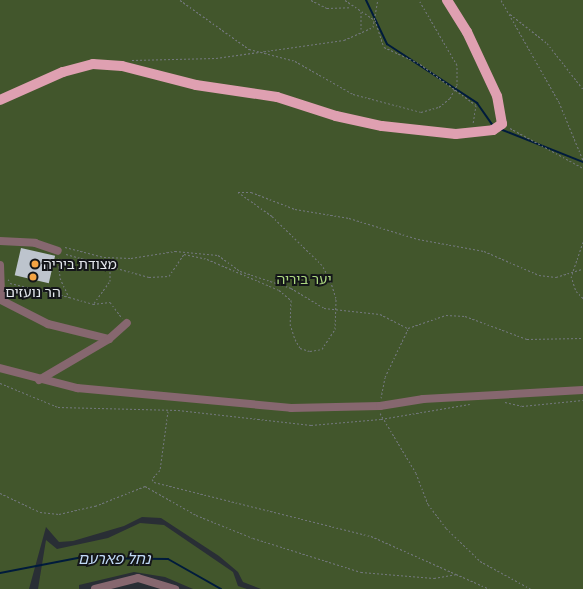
<!DOCTYPE html>
<html>
<head>
<meta charset="utf-8">
<style>
  body { margin:0 }
  #map { position:relative; width:583px; height:589px; overflow:hidden; background:#292e35; font-family:"Golos Text","Noto Sans Hebrew",sans-serif }
  div>[style] { position:absolute }
  [style*='--x'] { left:calc(var(--x)*1px); top:calc(var(--y)*1px); width:calc(var(--w)*1px); rotate:calc(var(--a)*1deg) }
  .green>* { inset:0; background:#42562c }
  .stream>* { height:2px; margin:-1px; padding:0 1px; transform-origin:1px; border-radius:1px; background:#001b3c }
  .building>* { inset:0; background:#bdc4cd; transform-origin:0 0 }
  .path>* { height:1px; margin-top:-0.5px; transform-origin:0; background:repeating-linear-gradient(90deg,#73787e 0 2px,transparent 0 4px) }
  .minor>* { height:8px; margin:-4px; padding:0 4px; transform-origin:4px; border-radius:4px; background:#86676f }
  .major>* { height:10px; margin:-5px; padding:0 5px; transform-origin:5px; border-radius:5px; background:#dfa0b1 }
  .dots>* { width:11px; height:11px; translate:-50% -50%; box-sizing:border-box; border:2px solid #141619; border-radius:50% }
  span { translate:-50% -50%; white-space:nowrap; text-align:center; line-height:1.15; -webkit-text-stroke:4px #141619; paint-order:stroke }
  .poi-label { font-size:14px; color:#e4e8ed }
  .left { translate:0 -50%; text-align:left }
  .park-label { font-size:14px; color:#abd67f }
  .water-label { font-size:15px; color:#c1daf7; font-style:italic }
</style>
</head>
<body>
<div id="map">
  <div class="green">
    <i style="clip-path:polygon(0 0,583px 0,583px 589px,261px 589px,243px 582px,238px 572px,219px 556px,161px 518px,142px 517px,124px 526px,73px 541px,59px 542px,46px 527px,29px 589px,0 589px)"></i>
    <i style="clip-path:polygon(140px 523px,164px 525px,233px 572px,238px 586px,247px 589px,193px 589px,165px 577px,134px 572px,79px 585px,79px 589px,38px 589px,46px 540px,57px 549px,108px 538px)"></i>
  </div>
  <div class="stream">
    <i style="--x:366;--y:0;--w:49;--a:64.5"></i>
    <i style="--x:387;--y:44;--w:108;--a:33.2"></i>
    <i style="--x:477;--y:103;--w:28;--a:55"></i>
    <i style="--x:500;--y:129;--w:89;--a:21.7"></i>
    <i style="--x:0;--y:573;--w:79;--a:-10.9"></i>
    <i style="--x:78;--y:558;--w:90;--a:0.6"></i>
    <i style="--x:168;--y:559;--w:61;--a:29.5"></i>
  </div>
  <div class="building">
    <i style="left:21px;top:248px;width:35px;height:28px;rotate:13deg"></i>
  </div>
  <div class="path">
    <i style="--x:180;--y:0;--w:85;--a:35.4"></i>
    <i style="--x:249;--y:49;--w:48;--a:14.6"></i>
    <i style="--x:295;--y:61;--w:67;--a:29.6"></i>
    <i style="--x:353;--y:94;--w:70;--a:14.8"></i>
    <i style="--x:421;--y:112;--w:19;--a:-16"></i>
    <i style="--x:439;--y:107;--w:14;--a:-39"></i>
    <i style="--x:450;--y:98;--w:15;--a:-62"></i>
    <i style="--x:457;--y:85;--w:20;--a:-90"></i>
    <i style="--x:457;--y:65;--w:75;--a:-120.3"></i>
    <i style="--x:311;--y:0;--w:18;--a:27"></i>
    <i style="--x:327;--y:8;--w:24;--a:-2"></i>
    <i style="--x:345;--y:0;--w:36;--a:34"></i>
    <i style="--x:375;--y:20;--w:28;--a:72"></i>
    <i style="--x:384;--y:47;--w:40;--a:25"></i>
    <i style="--x:420;--y:64;--w:69;--a:36.2"></i>
    <i style="--x:476;--y:105;--w:19;--a:99"></i>
    <i style="--x:501;--y:0;--w:117;--a:60.4"></i>
    <i style="--x:559;--y:102;--w:63;--a:67.5"></i>
    <i style="--x:361;--y:12;--w:17;--a:90"></i>
    <i style="--x:510;--y:14;--w:47;--a:38.1"></i>
    <i style="--x:547;--y:43;--w:58;--a:52"></i>
    <i style="--x:132;--y:60;--w:84;--a:-1.4"></i>
    <i style="--x:216;--y:58;--w:129;--a:-8"></i>
    <i style="--x:344;--y:40;--w:32;--a:-24"></i>
    <i style="--x:373;--y:27;--w:27;--a:-80"></i>
    <i style="--x:510;--y:128;--w:83;--a:28.7"></i>
    <i style="--x:583;--y:242;--w:36;--a:109"></i>
    <i style="--x:571;--y:276;--w:16;--a:72"></i>
    <i style="--x:576;--y:291;--w:10;--a:45"></i>
    <i style="--x:65;--y:247;--w:40;--a:14.4"></i>
    <i style="--x:104;--y:257;--w:27;--a:2"></i>
    <i style="--x:131;--y:258;--w:45;--a:-9"></i>
    <i style="--x:175;--y:251;--w:43;--a:5.3"></i>
    <i style="--x:218;--y:255;--w:27;--a:36"></i>
    <i style="--x:240;--y:271;--w:54;--a:18.4"></i>
    <i style="--x:291;--y:288;--w:39;--a:31"></i>
    <i style="--x:324;--y:308;--w:56;--a:6.1"></i>
    <i style="--x:380;--y:314;--w:31;--a:27"></i>
    <i style="--x:408;--y:328;--w:40;--a:-18.9"></i>
    <i style="--x:446;--y:315;--w:19;--a:3"></i>
    <i style="--x:465;--y:316;--w:66;--a:20.4"></i>
    <i style="--x:527;--y:339;--w:56;--a:-1"></i>
    <i style="--x:66;--y:254;--w:86;--a:15.5"></i>
    <i style="--x:149;--y:277;--w:20;--a:-3"></i>
    <i style="--x:169;--y:276;--w:27;--a:-56"></i>
    <i style="--x:184;--y:254;--w:24;--a:12"></i>
    <i style="--x:207;--y:259;--w:78;--a:23.3"></i>
    <i style="--x:279;--y:290;--w:16;--a:40"></i>
    <i style="--x:291;--y:300;--w:24;--a:92"></i>
    <i style="--x:290;--y:324;--w:16;--a:72"></i>
    <i style="--x:295;--y:339;--w:10;--a:61"></i>
    <i style="--x:300;--y:348;--w:10;--a:17"></i>
    <i style="--x:310;--y:351;--w:12;--a:-9"></i>
    <i style="--x:322;--y:349;--w:24;--a:-57"></i>
    <i style="--x:335;--y:329;--w:31;--a:-88"></i>
    <i style="--x:336;--y:298;--w:20;--a:-108"></i>
    <i style="--x:330;--y:279;--w:16;--a:-120"></i>
    <i style="--x:322;--y:265;--w:70;--a:-135.6"></i>
    <i style="--x:272;--y:216;--w:42;--a:-144.8"></i>
    <i style="--x:238;--y:192;--w:13;--a:0"></i>
    <i style="--x:251;--y:192;--w:47;--a:21.1"></i>
    <i style="--x:295;--y:209;--w:55;--a:9.5"></i>
    <i style="--x:349;--y:218;--w:72;--a:16.9"></i>
    <i style="--x:418;--y:239;--w:67;--a:10.3"></i>
    <i style="--x:484;--y:251;--w:60;--a:23.6"></i>
    <i style="--x:539;--y:275;--w:17;--a:7"></i>
    <i style="--x:556;--y:277;--w:28;--a:-17"></i>
    <i style="--x:58;--y:258;--w:20;--a:84"></i>
    <i style="--x:60;--y:278;--w:21;--a:65"></i>
    <i style="--x:69;--y:297;--w:25;--a:16"></i>
    <i style="--x:93;--y:304;--w:17;--a:-7"></i>
    <i style="--x:110;--y:302;--w:20;--a:53"></i>
    <i style="--x:8;--y:279;--w:4;--a:63"></i>
    <i style="--x:10;--y:283;--w:61;--a:13.3"></i>
    <i style="--x:94;--y:303;--w:27;--a:-54"></i>
    <i style="--x:110;--y:281;--w:14;--a:-90"></i>
    <i style="--x:0;--y:383;--w:63;--a:22.5"></i>
    <i style="--x:58;--y:407;--w:120;--a:1.4"></i>
    <i style="--x:178;--y:410;--w:134;--a:6.4"></i>
    <i style="--x:311;--y:425;--w:70;--a:-4.9"></i>
    <i style="--x:381;--y:419;--w:90;--a:-9.6"></i>
    <i style="--x:381;--y:398;--w:21;--a:-79"></i>
    <i style="--x:385;--y:377;--w:53;--a:-64.4"></i>
    <i style="--x:505;--y:402;--w:17;--a:13"></i>
    <i style="--x:522;--y:406;--w:61;--a:-5.6"></i>
    <i style="--x:168;--y:411;--w:60;--a:97.7"></i>
    <i style="--x:160;--y:470;--w:12;--a:132"></i>
    <i style="--x:152;--y:479;--w:4;--a:56"></i>
    <i style="--x:154;--y:482;--w:224;--a:14"></i>
    <i style="--x:371;--y:536;--w:93;--a:24.1"></i>
    <i style="--x:380;--y:413;--w:70;--a:59"></i>
    <i style="--x:416;--y:473;--w:33;--a:69"></i>
    <i style="--x:428;--y:504;--w:30;--a:53"></i>
    <i style="--x:446;--y:528;--w:47;--a:44.1"></i>
    <i style="--x:480;--y:561;--w:58;--a:28.8"></i>
    <i style="--x:0;--y:493;--w:44;--a:25.4"></i>
    <i style="--x:40;--y:512;--w:19;--a:6"></i>
    <i style="--x:59;--y:514;--w:37;--a:-13"></i>
    <i style="--x:95;--y:506;--w:54;--a:-21.8"></i>
    <i style="--x:145;--y:486;--w:59;--a:29.6"></i>
    <i style="--x:196;--y:515;--w:61;--a:22"></i>
    <i style="--x:253;--y:538;--w:113;--a:17.5"></i>
    <i style="--x:361;--y:572;--w:73;--a:4.7"></i>
    <i style="--x:434;--y:578;--w:22;--a:-10"></i>
    <i style="--x:456;--y:574;--w:37;--a:24"></i>
  </div>
  <div class="minor">
    <i style="--x:0;--y:241;--w:35;--a:3"></i>
    <i style="--x:35;--y:243;--w:24;--a:19"></i>
    <i style="--x:0;--y:265;--w:35;--a:88"></i>
    <i style="--x:1;--y:300;--w:53;--a:27.1"></i>
    <i style="--x:48;--y:324;--w:63;--a:13.8"></i>
    <i style="--x:0;--y:368;--w:80;--a:14.6"></i>
    <i style="--x:77;--y:388;--w:215;--a:5.3"></i>
    <i style="--x:291;--y:408;--w:89;--a:-1.3"></i>
    <i style="--x:380;--y:406;--w:44;--a:-9.2"></i>
    <i style="--x:423;--y:399;--w:160;--a:-3.2"></i>
    <i style="--x:39;--y:380;--w:81;--a:-30.4"></i>
    <i style="--x:109;--y:339;--w:24;--a:-42"></i>
    <i style="--x:95;--y:589;--w:44;--a:-14.3"></i>
    <i style="--x:138;--y:578;--w:39;--a:17"></i>
  </div>
  <div class="major">
    <i style="--x:0;--y:100;--w:69;--a:-24"></i>
    <i style="--x:63;--y:72;--w:31;--a:-15"></i>
    <i style="--x:93;--y:64;--w:29;--a:4"></i>
    <i style="--x:122;--y:66;--w:76;--a:14.4"></i>
    <i style="--x:196;--y:85;--w:82;--a:8.4"></i>
    <i style="--x:277;--y:97;--w:62;--a:17.9"></i>
    <i style="--x:336;--y:116;--w:47;--a:12.3"></i>
    <i style="--x:382;--y:126;--w:74;--a:6.2"></i>
    <i style="--x:456;--y:134;--w:37;--a:-6"></i>
    <i style="--x:493;--y:130;--w:11;--a:-34"></i>
    <i style="--x:502;--y:124;--w:28;--a:-100"></i>
    <i style="--x:497;--y:96;--w:71;--a:-115.1"></i>
    <i style="--x:467;--y:32;--w:38;--a:-122"></i>
  </div>
  <div class="dots">
    <i style="left:35px;top:264px;background:#f4a443"></i>
    <i style="left:33px;top:277px;background:#f4a443"></i>
  </div>
  <div class="poi-label">
    <span class="left" style="left:43px;top:264px">מצודת ביריה</span>
    <span style="left:33px;top:292px">הר נועזים</span>
  </div>
  <div class="park-label">
    <span style="left:304px;top:279px">יער ביריה</span>
  </div>
  <div class="water-label">
    <span style="left:114px;top:559px">נחל פארעם</span>
  </div>
</div>
</body>
</html>
